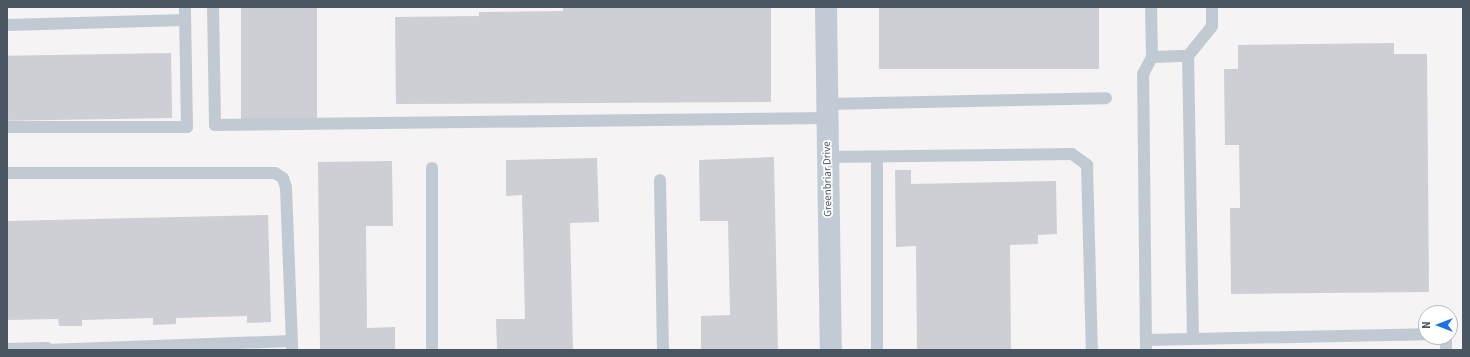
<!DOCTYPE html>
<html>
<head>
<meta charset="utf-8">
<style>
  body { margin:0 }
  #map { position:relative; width:1470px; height:357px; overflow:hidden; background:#f5f3f3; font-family:"Source Sans 3",sans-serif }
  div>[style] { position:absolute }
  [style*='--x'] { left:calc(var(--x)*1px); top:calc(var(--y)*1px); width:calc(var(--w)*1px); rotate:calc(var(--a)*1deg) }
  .building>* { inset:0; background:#cdcfd5; transform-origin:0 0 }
  .lane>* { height:12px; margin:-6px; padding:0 6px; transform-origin:6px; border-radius:6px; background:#c1cad2 }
  .secondary>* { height:22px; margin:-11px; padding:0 11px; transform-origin:11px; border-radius:11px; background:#c1cbd6 }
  span { translate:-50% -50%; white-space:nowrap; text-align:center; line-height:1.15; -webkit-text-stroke:3.5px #fff; paint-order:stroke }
  .street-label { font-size:11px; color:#4a5661 }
  .frame { position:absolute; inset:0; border:8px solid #4a5661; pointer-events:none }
  .north { position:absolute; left:1418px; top:305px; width:40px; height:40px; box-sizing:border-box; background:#fff; border:1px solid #b7bbc0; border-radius:50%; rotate:270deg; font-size:11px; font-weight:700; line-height:16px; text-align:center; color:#4a5661 }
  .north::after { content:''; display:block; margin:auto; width:14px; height:18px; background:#1a73e8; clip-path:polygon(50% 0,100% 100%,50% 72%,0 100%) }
</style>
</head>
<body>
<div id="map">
  <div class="building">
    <i style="left:241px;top:7px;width:76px;height:115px"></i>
    <i style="clip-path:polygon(563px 7px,771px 7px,771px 102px,396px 104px,395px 17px,479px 16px,479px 12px,563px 11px)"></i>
    <i style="left:879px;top:7px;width:220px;height:62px"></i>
    <i style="clip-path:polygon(1394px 43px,1394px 54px,1427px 54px,1429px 292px,1231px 294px,1230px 208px,1240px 208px,1239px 145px,1225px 145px,1224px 69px,1238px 69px,1238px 45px)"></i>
    <i style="left:171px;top:53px;width:65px;height:164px;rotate:89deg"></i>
    <i style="clip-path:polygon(774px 157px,778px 350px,701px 350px,701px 316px,730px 315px,728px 221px,700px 221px,699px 160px)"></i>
    <i style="clip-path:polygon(597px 158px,599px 222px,570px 223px,573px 350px,497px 350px,496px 319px,525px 319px,522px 195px,506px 196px,506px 160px)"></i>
    <i style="clip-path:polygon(392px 161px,393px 226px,366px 226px,367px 328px,395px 327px,395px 350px,320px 350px,318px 162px)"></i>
    <i style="clip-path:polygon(895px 170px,911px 170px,911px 184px,1056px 181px,1057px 234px,1038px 235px,1038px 244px,1010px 245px,1011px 350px,917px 350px,916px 246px,896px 247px)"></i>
    <i style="clip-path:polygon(268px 215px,271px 322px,247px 323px,247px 316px,176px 318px,176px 324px,153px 325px,153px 318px,82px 320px,82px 326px,59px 326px,58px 319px,7px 320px,7px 221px)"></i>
  </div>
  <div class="lane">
    <i style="--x:213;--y:7;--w:118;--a:89"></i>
    <i style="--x:215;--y:125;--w:612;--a:-0.66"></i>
    <i style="--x:7;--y:25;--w:178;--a:-1.6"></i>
    <i style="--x:1152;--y:57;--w:36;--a:-2"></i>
    <i style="--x:827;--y:104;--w:279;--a:-1.2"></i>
    <i style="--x:7;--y:127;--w:180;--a:0"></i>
    <i style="--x:187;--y:127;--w:120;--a:-91"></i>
    <i style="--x:828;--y:157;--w:244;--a:-0.7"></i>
    <i style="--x:1072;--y:154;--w:19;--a:36"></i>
    <i style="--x:1087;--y:165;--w:185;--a:88.5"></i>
    <i style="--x:877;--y:157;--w:193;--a:90"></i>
    <i style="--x:432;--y:168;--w:182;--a:90"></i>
    <i style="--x:7;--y:173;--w:268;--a:0"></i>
    <i style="--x:275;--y:173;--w:9;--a:32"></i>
    <i style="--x:283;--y:178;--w:10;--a:73"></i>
    <i style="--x:286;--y:188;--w:153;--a:87.8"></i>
    <i style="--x:660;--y:180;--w:170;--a:89"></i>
    <i style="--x:1446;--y:337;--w:13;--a:90"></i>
    <i style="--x:1193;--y:339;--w:283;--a:-91"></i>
    <i style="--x:1188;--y:56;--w:38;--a:-51"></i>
    <i style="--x:1212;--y:26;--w:19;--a:-90"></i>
    <i style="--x:1146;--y:340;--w:280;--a:-1.2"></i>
    <i style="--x:7;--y:349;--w:40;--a:-1.4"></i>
    <i style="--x:47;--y:350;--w:245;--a:-2.1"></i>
    <i style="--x:292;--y:341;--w:9;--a:90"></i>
    <i style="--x:1146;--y:350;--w:276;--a:-90.6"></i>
    <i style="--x:1143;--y:74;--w:19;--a:-62"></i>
    <i style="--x:1152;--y:57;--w:50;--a:-91.1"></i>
  </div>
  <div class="secondary">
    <i style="--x:826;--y:7;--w:343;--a:89.2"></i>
  </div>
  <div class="street-label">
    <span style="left:828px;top:179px;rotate:-91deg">Greenbriar Drive</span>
  </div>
  <div class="frame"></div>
  <div class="north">N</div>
</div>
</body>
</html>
